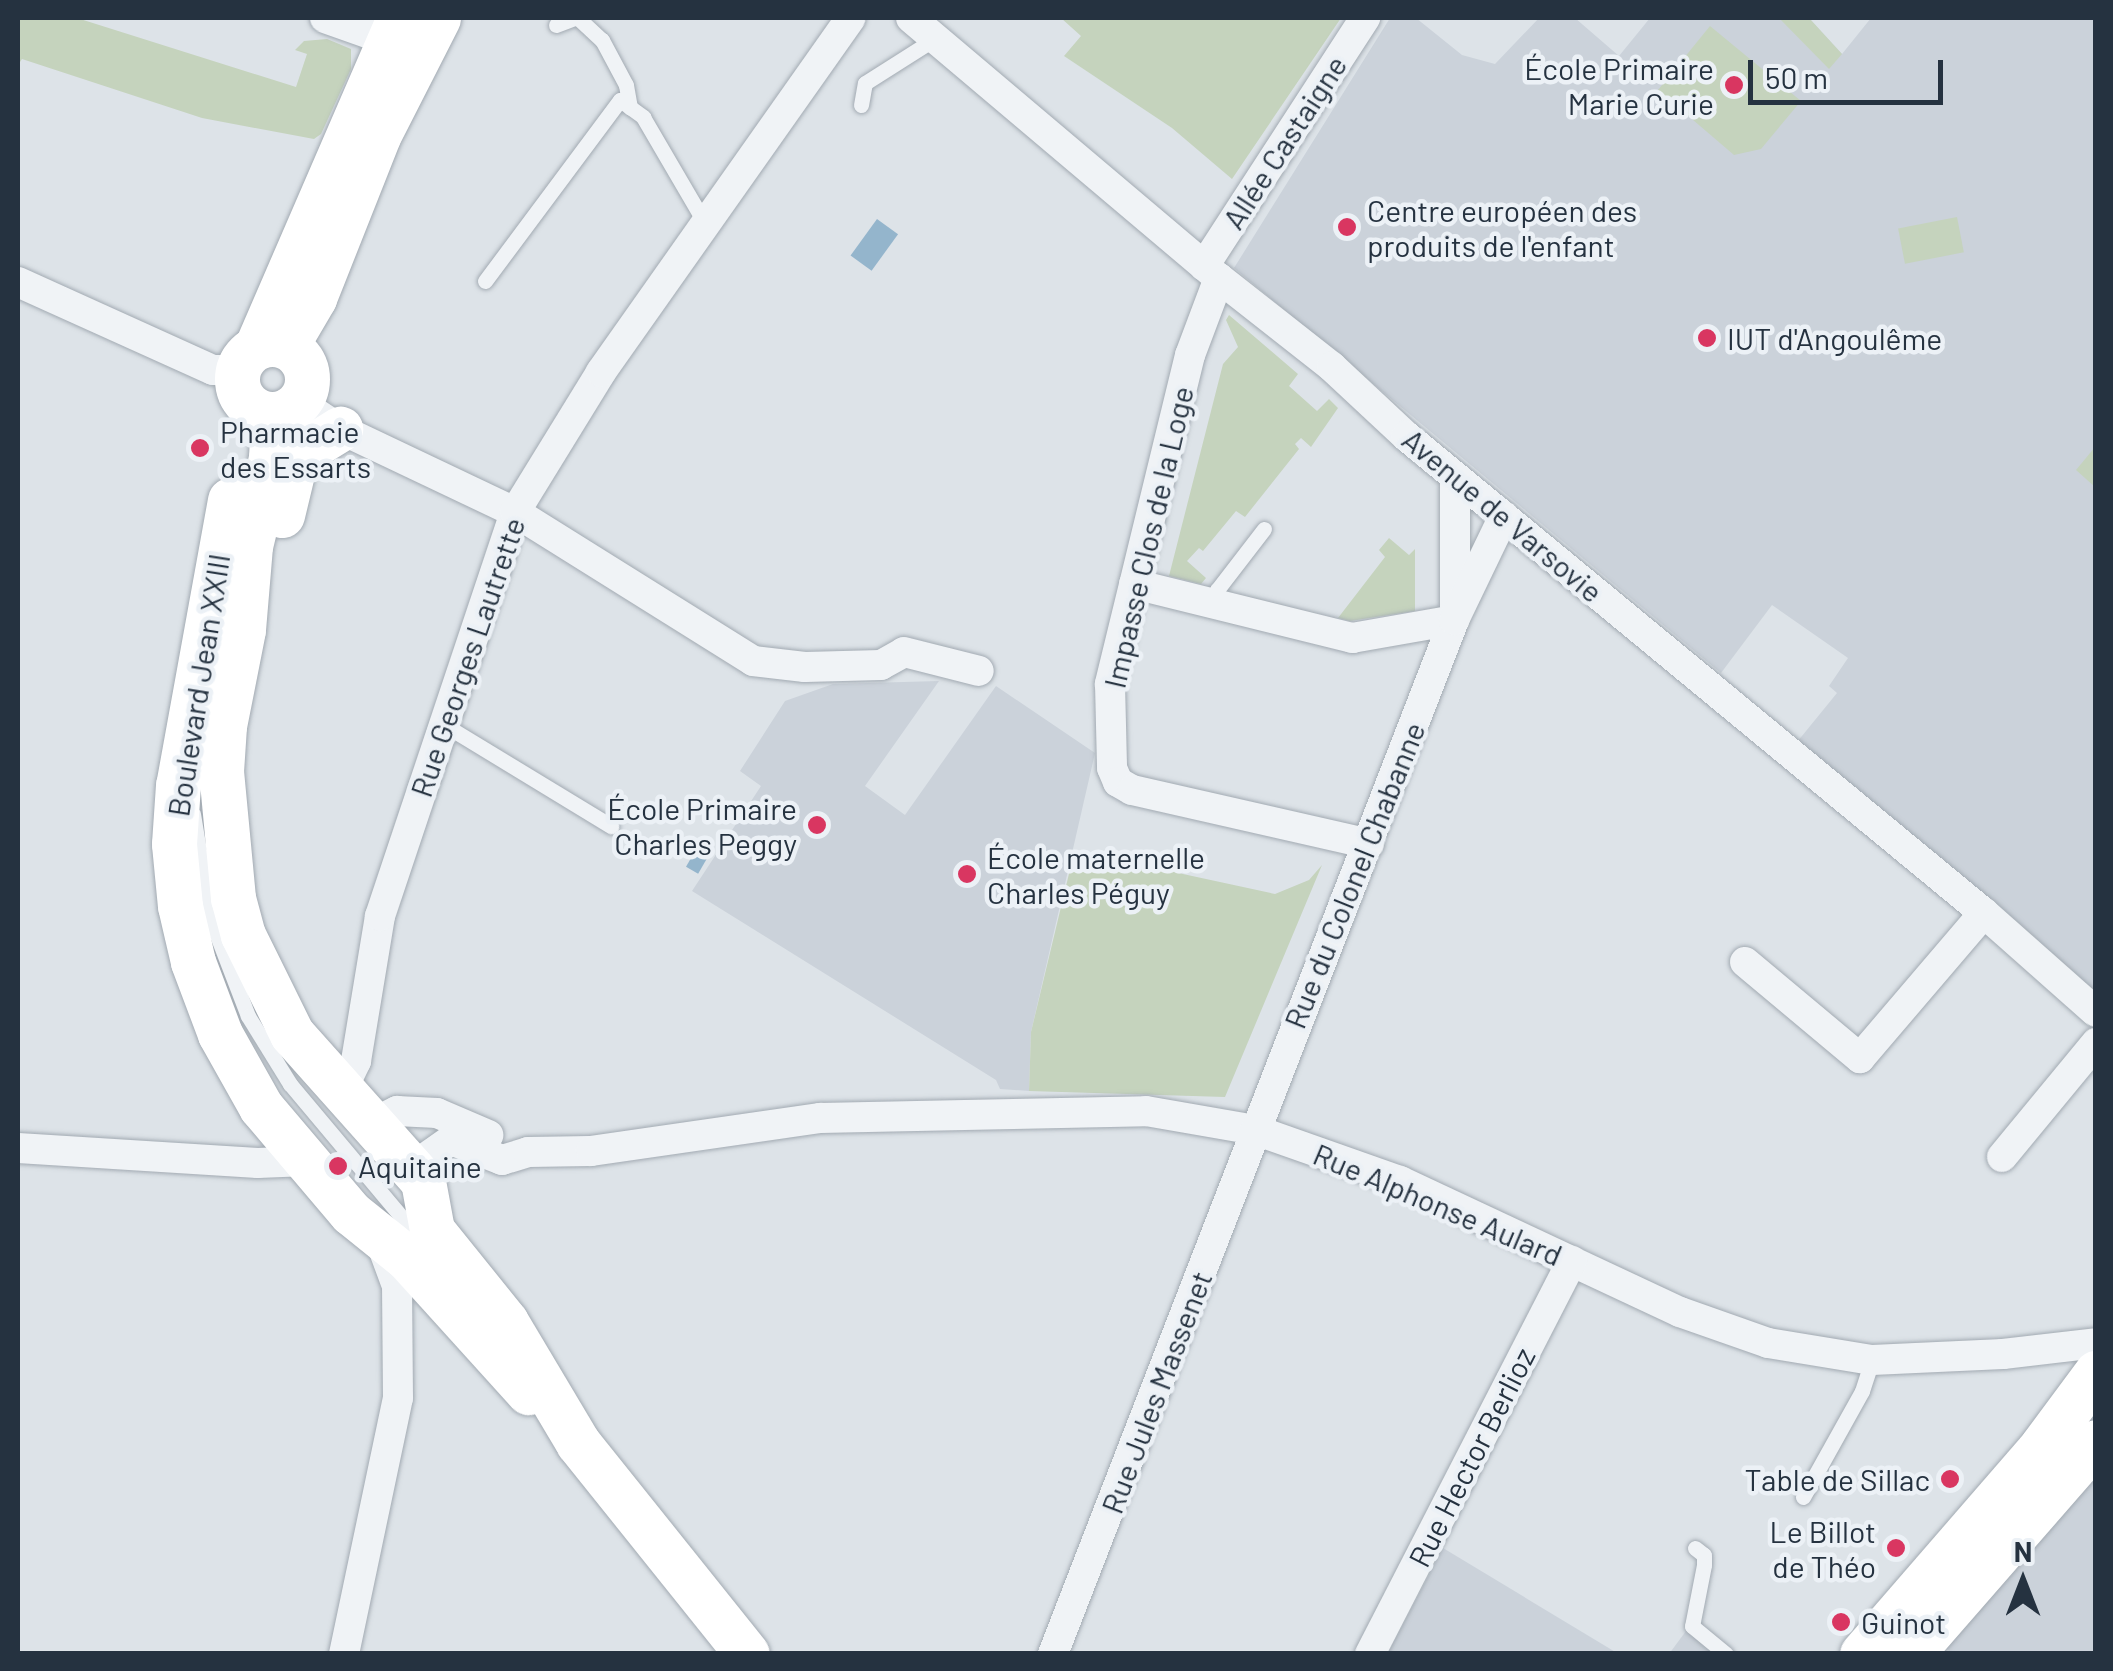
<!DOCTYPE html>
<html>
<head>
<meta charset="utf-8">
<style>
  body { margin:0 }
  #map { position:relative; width:2113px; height:1671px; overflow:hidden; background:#dde3e8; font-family:Barlow,sans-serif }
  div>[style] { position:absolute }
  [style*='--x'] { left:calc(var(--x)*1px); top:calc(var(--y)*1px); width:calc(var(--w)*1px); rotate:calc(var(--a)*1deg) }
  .built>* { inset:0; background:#cbd2da }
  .green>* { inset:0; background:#c5d3bd; transform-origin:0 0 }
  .water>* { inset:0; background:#94b5cc; transform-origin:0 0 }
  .roads { filter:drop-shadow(0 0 2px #a2aab2) drop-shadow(0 0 2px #a2aab2) }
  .lane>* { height:15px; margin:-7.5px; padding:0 7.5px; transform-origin:7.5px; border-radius:7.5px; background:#f0f3f6 }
  .street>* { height:30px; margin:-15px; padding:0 15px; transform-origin:15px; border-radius:15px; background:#f0f3f6 }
  .secondary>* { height:45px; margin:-22.5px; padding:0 22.5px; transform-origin:22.5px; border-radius:22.5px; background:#fff }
  .secondary>.ring { margin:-22.5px; padding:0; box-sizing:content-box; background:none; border:45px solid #fff; border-radius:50% }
  .dots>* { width:28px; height:28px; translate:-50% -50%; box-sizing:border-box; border:5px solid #ecf1f6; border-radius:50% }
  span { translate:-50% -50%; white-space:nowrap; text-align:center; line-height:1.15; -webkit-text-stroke:9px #ecf1f6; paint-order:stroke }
  .poi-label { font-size:30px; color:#253240 }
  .right { translate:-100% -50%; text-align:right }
  .left { translate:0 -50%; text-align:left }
  .street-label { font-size:30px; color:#253240 }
  .frame { position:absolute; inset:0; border:20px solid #253240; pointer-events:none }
  .north { position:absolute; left:1973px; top:1531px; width:100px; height:100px; -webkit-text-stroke:8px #ecf1f6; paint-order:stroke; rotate:0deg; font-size:28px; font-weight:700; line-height:40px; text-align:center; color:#253240 }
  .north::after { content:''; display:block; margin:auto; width:35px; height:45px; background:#253240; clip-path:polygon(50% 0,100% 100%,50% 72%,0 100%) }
  .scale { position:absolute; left:1748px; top:60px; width:195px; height:45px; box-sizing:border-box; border:5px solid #253240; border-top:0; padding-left:12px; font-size:30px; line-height:35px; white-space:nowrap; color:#253240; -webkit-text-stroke:8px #ecf1f6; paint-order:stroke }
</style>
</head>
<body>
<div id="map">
  <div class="built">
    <i style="clip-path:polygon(1390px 18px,1416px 18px,1462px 55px,1495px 64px,1539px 18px,1575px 18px,1619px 56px,1650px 18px,1809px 18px,1842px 54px,1871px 18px,2095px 18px,2095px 997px,1793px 747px,1837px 693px,1829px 686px,1848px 658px,1772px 605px,1721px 673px,1234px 268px)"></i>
    <i style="clip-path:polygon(939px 681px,865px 786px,905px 815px,996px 686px,1095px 753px,1031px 1032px,1029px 1091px,1000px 1089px,996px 1080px,692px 891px,761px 786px,740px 771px,785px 701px,833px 684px)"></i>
    <i style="clip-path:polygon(2095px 1467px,2095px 1653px,1952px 1654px,1944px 1646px)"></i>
    <i style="clip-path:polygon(1443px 1548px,1617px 1653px,1388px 1653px)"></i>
    <i style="clip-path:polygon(1686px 1631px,1714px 1653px,1669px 1654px)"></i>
  </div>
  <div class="green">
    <i style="clip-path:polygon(18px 18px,77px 18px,296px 87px,307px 54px,295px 50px,304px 41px,327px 39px,351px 49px,351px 69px,321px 134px,314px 139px,202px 118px,22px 59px,18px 65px)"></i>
    <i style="clip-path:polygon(1061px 18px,1341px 18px,1232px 179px,1172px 128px,1064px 56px,1081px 36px)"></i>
    <i style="clip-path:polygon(1779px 18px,1809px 18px,1842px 54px,1829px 69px)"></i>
    <i style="clip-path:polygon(1710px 26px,1801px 101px,1761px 149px,1734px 155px,1658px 90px)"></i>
    <i style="left:1957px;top:217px;width:36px;height:60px;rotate:79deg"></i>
    <i style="clip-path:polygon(1229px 315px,1298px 374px,1289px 386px,1317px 411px,1329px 399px,1338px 408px,1311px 447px,1301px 438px,1295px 444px,1299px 449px,1245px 517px,1236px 511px,1203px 551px,1199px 548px,1187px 561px,1206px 578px,1201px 584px,1169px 576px,1223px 364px,1238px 347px,1226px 320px)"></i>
    <i style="clip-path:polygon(2095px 447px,2095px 487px,2076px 470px)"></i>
    <i style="clip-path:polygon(1389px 538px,1409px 555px,1415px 549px,1415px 611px,1350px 621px,1338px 618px,1385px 557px,1379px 550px)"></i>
    <i style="clip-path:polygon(1095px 855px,1275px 894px,1309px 880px,1322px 865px,1225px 1097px,1029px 1091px,1031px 1032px,1073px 857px,1087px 859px)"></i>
  </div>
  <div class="water">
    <i style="left:877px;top:219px;width:26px;height:45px;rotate:36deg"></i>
    <i style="left:702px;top:839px;width:14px;height:32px;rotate:30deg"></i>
  </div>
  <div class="roads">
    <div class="lane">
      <i style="--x:578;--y:18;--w:33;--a:43"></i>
      <i style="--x:602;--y:40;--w:51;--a:61.9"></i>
      <i style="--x:626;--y:85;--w:23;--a:80"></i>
      <i style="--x:556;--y:25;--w:19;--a:-21"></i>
      <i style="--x:861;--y:105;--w:22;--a:-80"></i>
      <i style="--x:865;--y:83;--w:84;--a:-32.4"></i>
      <i style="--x:485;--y:281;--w:226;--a:-53.3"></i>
      <i style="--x:620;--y:100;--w:29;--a:36"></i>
      <i style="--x:643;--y:117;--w:125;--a:59.7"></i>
      <i style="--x:1213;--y:603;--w:14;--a:-73"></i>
      <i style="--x:1217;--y:590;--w:77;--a:-52.4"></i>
      <i style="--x:443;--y:724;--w:197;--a:31.3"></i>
      <i style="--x:193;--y:814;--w:104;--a:80.6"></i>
      <i style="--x:210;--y:917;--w:106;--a:69"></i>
      <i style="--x:248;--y:1016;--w:80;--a:58.3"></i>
      <i style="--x:290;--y:1084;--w:201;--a:50"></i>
      <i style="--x:1803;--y:1497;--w:121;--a:-60.9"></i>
      <i style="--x:1862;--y:1391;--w:33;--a:-72"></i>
      <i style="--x:1695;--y:1548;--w:11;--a:38"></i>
      <i style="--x:1704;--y:1555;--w:10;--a:90"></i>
      <i style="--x:1704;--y:1565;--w:62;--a:101.1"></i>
      <i style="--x:1692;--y:1626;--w:44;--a:39.5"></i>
    </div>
    <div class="street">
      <i style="--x:325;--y:18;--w:66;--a:19.5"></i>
      <i style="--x:911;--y:18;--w:403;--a:40.2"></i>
      <i style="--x:1219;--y:278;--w:144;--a:38.2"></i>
      <i style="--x:1332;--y:367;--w:101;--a:43"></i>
      <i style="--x:1406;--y:436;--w:749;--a:39.53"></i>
      <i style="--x:1984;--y:913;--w:149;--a:41.5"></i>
      <i style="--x:1204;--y:266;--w:296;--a:-57"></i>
      <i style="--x:1219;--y:278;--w:82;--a:110.6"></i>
      <i style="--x:1190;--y:355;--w:339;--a:103.7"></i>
      <i style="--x:1110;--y:684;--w:84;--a:88.6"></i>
      <i style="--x:1112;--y:768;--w:15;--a:67"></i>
      <i style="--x:1118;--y:782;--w:16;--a:30"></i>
      <i style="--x:1132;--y:790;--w:243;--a:12.8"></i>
      <i style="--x:18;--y:282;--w:214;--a:24.3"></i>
      <i style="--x:213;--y:370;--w:24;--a:0"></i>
      <i style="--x:299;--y:402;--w:49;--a:33.4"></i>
      <i style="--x:340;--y:429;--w:194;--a:25.4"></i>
      <i style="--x:515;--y:512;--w:281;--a:32"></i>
      <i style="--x:753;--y:661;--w:52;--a:6.6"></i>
      <i style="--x:805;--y:667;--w:76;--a:-1.5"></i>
      <i style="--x:881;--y:665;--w:26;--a:-29"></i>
      <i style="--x:904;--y:652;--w:77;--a:14.2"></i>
      <i style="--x:1134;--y:584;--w:225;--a:13.9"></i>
      <i style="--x:1352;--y:638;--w:104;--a:-10"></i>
      <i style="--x:1455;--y:607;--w:130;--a:-90"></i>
      <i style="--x:1745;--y:962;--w:150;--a:39.9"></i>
      <i style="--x:1860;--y:1058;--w:191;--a:-49.5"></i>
      <i style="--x:343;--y:1088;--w:30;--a:-64"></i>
      <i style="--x:356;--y:1061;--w:147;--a:-80.6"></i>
      <i style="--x:380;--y:916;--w:426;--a:-71.5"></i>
      <i style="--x:515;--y:512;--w:164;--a:-58.4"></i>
      <i style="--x:601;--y:372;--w:433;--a:-54.8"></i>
      <i style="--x:373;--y:1123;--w:27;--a:-27"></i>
      <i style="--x:397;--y:1111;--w:40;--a:2.9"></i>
      <i style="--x:437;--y:1113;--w:56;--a:23.3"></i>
      <i style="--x:18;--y:1148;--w:240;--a:3.6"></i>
      <i style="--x:258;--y:1163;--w:49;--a:-2.3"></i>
      <i style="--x:2002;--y:1157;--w:148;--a:-50.5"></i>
      <i style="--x:411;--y:1168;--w:49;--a:-35"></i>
      <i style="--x:451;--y:1140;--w:55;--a:21.4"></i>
      <i style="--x:502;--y:1160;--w:27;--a:-17"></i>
      <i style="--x:528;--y:1152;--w:63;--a:-0.9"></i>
      <i style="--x:591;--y:1151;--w:231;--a:-8.2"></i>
      <i style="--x:820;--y:1118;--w:326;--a:-1.2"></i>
      <i style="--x:1146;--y:1111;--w:111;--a:9.9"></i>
      <i style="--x:1255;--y:1130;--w:154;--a:19.4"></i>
      <i style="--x:1400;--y:1181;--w:309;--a:25.1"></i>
      <i style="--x:1680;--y:1312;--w:93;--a:19.4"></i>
      <i style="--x:1768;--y:1343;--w:105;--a:9.3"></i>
      <i style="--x:1872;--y:1360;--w:131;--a:-2.6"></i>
      <i style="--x:2003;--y:1354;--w:94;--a:-6.7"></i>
      <i style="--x:344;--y:1654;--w:262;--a:-78.1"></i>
      <i style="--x:398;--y:1398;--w:112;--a:-90.5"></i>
      <i style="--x:397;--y:1286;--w:49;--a:-110.3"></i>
      <i style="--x:1053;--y:1654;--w:1109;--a:-68.8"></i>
      <i style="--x:1454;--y:620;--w:115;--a:-64.3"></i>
      <i style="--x:1370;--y:1654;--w:442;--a:-62.8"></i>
    </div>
    <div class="secondary">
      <i class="ring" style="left:237px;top:344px;width:25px;height:25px"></i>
      <i style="--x:257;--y:346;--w:357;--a:-66.6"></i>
      <i style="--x:286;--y:346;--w:56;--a:-59.7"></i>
      <i style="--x:314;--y:298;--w:174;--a:-68.4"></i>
      <i style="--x:378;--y:136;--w:132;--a:-63"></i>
      <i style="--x:273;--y:414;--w:44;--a:92.6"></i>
      <i style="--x:271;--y:458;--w:90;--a:103.4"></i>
      <i style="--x:250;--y:546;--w:84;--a:94.8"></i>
      <i style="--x:243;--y:630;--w:98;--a:101.2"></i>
      <i style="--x:224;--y:726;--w:45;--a:93.8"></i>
      <i style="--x:221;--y:771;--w:128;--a:84.6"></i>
      <i style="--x:233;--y:898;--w:38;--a:75"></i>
      <i style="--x:243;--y:935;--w:110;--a:63.7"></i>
      <i style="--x:292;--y:1034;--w:197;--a:48.3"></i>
      <i style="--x:423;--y:1181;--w:50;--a:79.6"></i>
      <i style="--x:432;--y:1230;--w:118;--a:51.2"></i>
      <i style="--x:506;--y:1322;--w:141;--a:59.2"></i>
      <i style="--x:578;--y:1443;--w:270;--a:51.3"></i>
      <i style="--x:230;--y:500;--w:290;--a:100.3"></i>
      <i style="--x:178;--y:785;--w:59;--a:93.9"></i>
      <i style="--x:174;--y:844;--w:62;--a:84.5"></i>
      <i style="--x:180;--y:906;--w:57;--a:76.9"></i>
      <i style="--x:193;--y:962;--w:77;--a:69.4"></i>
      <i style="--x:220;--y:1034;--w:84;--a:60.7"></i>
      <i style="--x:261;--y:1107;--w:139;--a:49.7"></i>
      <i style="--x:351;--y:1213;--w:72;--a:38.8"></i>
      <i style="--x:407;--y:1258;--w:181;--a:47.9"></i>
      <i style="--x:282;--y:515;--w:51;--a:-76.5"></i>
      <i style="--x:294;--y:465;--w:28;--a:-45"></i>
      <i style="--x:314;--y:445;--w:31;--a:-32"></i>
      <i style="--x:1862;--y:1654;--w:275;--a:-49.1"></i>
      <i style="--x:2042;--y:1446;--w:91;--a:-53.5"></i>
      <i style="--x:1911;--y:1654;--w:281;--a:-48.9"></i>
    </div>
  </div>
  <div class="dots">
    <i style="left:1734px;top:85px;background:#d93661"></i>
    <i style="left:1347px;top:227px;background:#d93661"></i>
    <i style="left:1707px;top:338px;background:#d93661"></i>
    <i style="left:200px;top:448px;background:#d93661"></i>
    <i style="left:817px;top:825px;background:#d93661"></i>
    <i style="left:967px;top:874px;background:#d93661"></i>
    <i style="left:338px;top:1166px;background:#d93661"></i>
    <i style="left:1950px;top:1479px;background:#d93661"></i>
    <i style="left:1896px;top:1548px;background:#d93661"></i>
    <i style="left:1841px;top:1622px;background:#d93661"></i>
  </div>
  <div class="poi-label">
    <span class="right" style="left:1714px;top:85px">École Primaire<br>Marie Curie</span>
    <span class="left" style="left:1367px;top:227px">Centre européen des<br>produits de l'enfant</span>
    <span class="left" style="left:1727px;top:338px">IUT d'Angoulême</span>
    <span class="left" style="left:220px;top:448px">Pharmacie<br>des Essarts</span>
    <span class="right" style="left:797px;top:825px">École Primaire<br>Charles Peggy</span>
    <span class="left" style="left:987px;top:874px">École maternelle<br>Charles Péguy</span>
    <span class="left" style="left:358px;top:1166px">Aquitaine</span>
    <span class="right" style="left:1930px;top:1479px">Table de Sillac</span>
    <span class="right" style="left:1876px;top:1548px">Le Billot<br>de Théo</span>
    <span class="left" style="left:1861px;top:1622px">Guinot</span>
  </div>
  <div class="street-label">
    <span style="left:1284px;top:142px;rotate:-57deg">Allée Castaigne</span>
    <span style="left:1503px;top:515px;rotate:40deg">Avenue de Varsovie</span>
    <span style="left:1148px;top:537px;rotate:-77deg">Impasse Clos de la Loge</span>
    <span style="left:467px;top:657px;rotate:-71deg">Rue Georges Lautrette</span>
    <span style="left:198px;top:685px;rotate:-81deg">Boulevard Jean XXIII</span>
    <span style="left:1354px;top:875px;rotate:-68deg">Rue du Colonel Chabanne</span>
    <span style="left:1438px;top:1204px;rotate:23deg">Rue Alphonse Aulard</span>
    <span style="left:1156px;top:1392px;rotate:-69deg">Rue Jules Massenet</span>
    <span style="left:1471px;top:1457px;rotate:-63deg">Rue Hector Berlioz</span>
  </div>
  <div class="frame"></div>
  <div class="north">N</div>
  <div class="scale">50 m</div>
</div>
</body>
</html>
